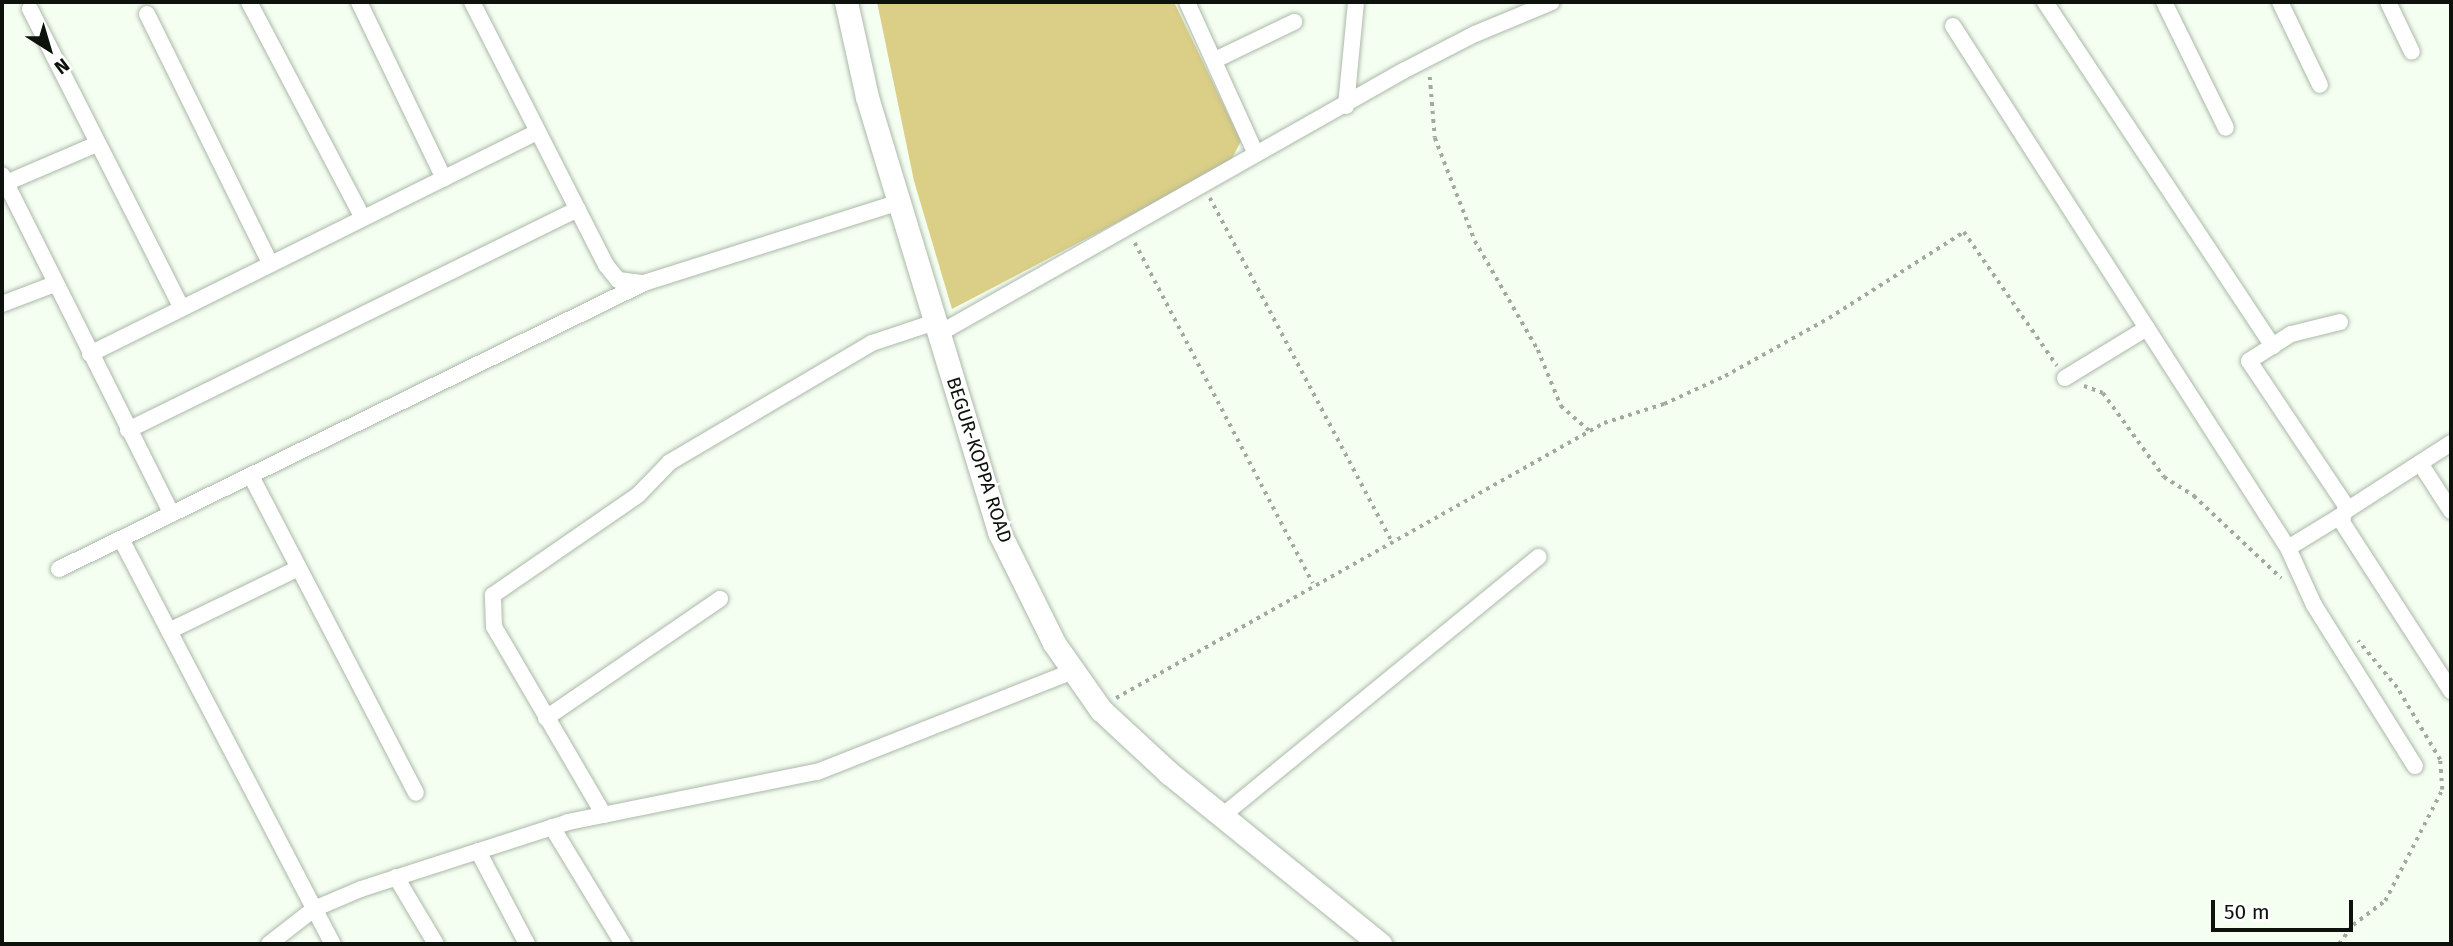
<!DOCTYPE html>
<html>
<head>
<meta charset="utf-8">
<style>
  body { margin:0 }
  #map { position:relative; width:2453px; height:946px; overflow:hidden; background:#f4fff2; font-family:"Fira Sans",sans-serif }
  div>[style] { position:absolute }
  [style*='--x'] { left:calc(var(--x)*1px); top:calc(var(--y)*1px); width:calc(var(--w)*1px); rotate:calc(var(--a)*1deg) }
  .green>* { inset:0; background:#dbce86 }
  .path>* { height:3.5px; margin-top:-1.75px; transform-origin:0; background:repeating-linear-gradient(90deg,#a2aaa0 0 3.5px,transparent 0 8.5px) }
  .roads { filter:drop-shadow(0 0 2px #acb8a9) drop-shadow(0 0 2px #acb8a9) }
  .street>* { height:16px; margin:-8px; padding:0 8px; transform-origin:8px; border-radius:8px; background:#fff }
  .secondary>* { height:23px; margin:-11.5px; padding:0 11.5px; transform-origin:11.5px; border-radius:11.5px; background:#fff }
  span { translate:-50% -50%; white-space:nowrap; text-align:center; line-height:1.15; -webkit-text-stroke:5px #fff; paint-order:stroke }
  .street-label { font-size:19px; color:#0e120d }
  .frame { position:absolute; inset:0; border:4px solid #0e120d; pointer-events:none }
  .north { position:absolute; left:14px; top:14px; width:70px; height:70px; -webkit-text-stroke:5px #fff; paint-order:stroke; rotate:143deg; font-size:19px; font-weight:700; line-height:28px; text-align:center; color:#0e120d }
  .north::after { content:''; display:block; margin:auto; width:24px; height:32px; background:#0e120d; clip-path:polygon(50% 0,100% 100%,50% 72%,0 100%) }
  .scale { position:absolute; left:2211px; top:900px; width:142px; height:32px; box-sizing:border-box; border:4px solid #0e120d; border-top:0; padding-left:9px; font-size:21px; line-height:24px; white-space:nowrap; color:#0e120d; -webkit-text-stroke:5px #fff; paint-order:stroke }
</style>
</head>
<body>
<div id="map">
  <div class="green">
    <i style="clip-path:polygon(877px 2px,1174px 2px,1241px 141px,1229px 164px,952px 309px,914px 181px)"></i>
  </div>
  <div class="path">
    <i style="--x:1430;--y:77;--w:61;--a:85.3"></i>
    <i style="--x:1435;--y:138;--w:110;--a:68.8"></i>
    <i style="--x:1475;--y:241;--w:126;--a:60"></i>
    <i style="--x:1538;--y:350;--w:61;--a:67.7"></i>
    <i style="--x:1561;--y:406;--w:37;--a:41"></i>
    <i style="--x:1210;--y:198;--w:387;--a:62.1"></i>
    <i style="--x:1135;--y:243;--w:384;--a:62.4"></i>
    <i style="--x:2084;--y:386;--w:20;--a:20"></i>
    <i style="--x:2103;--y:393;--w:104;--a:54"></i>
    <i style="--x:2164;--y:477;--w:36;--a:32"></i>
    <i style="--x:2194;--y:496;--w:120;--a:43.3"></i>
    <i style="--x:1116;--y:698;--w:560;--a:-29.4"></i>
    <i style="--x:1604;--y:423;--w:63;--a:-17.6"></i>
    <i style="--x:1664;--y:404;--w:67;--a:-24.7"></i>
    <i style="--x:1725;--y:376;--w:119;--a:-29.1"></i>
    <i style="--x:1829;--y:318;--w:160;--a:-32.5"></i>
    <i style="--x:1964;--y:232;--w:163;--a:55.2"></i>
    <i style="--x:2339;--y:944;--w:24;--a:-54"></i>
    <i style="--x:2353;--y:925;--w:40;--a:-37"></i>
    <i style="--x:2385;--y:901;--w:125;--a:-62.8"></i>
    <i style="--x:2442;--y:790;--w:30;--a:-94"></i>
    <i style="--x:2440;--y:760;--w:84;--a:-120.8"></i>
    <i style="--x:2397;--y:688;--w:61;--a:-129.7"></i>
  </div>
  <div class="roads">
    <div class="street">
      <i style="--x:249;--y:2;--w:244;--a:62.2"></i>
      <i style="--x:359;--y:2;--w:196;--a:64.3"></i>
      <i style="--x:472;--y:2;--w:295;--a:63"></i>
      <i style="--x:606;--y:265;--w:19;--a:51"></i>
      <i style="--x:618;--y:280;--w:26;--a:7"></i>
      <i style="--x:1187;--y:2;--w:167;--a:65.6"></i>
      <i style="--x:2045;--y:2;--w:413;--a:56.5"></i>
      <i style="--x:2164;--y:2;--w:140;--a:63.8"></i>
      <i style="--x:2280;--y:2;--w:92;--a:64.3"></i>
      <i style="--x:2388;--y:2;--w:55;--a:64.4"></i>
      <i style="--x:30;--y:9;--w:335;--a:63.1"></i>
      <i style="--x:147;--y:14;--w:278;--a:63.7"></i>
      <i style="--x:1953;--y:26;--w:620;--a:57.31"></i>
      <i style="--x:1215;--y:60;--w:88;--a:-25.7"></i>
      <i style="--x:1346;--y:106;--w:104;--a:-84.5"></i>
      <i style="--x:2;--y:175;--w:379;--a:63.4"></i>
      <i style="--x:6;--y:183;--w:99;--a:-23.2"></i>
      <i style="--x:2;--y:304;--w:57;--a:-20.7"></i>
      <i style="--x:2340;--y:322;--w:50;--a:166.2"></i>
      <i style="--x:2291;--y:334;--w:50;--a:147.3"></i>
      <i style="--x:2249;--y:361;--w:178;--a:56.2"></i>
      <i style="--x:940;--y:333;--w:532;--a:-29.5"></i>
      <i style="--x:1403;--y:71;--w:81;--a:-27.2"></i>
      <i style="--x:1475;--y:34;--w:83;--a:-22.6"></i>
      <i style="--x:90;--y:354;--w:500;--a:-26.4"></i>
      <i style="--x:2065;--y:378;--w:96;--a:-31.4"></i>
      <i style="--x:128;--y:430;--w:501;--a:-26.16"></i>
      <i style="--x:2451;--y:443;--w:127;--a:147.2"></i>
      <i style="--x:2344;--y:512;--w:10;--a:101"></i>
      <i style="--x:2342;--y:522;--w:201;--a:57.2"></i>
      <i style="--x:2420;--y:463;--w:57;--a:57.1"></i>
      <i style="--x:251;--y:476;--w:357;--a:62.5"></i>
      <i style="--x:2342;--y:515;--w:63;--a:148.6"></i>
      <i style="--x:2288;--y:548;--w:63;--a:65.5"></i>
      <i style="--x:2314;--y:605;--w:190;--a:57.9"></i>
      <i style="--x:121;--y:539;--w:457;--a:62.4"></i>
      <i style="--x:59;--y:569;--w:651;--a:-26.05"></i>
      <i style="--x:644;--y:283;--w:268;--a:-17.6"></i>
      <i style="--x:169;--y:631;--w:144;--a:-25.9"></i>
      <i style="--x:546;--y:718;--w:211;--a:-34.4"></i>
      <i style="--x:604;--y:815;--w:218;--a:-120.3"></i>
      <i style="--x:494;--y:627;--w:32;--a:-92"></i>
      <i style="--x:493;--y:595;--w:176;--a:-34.6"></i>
      <i style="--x:638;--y:495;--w:46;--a:-45.9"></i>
      <i style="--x:670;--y:462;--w:234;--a:-30.5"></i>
      <i style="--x:872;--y:343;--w:66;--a:-18.4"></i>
      <i style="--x:1222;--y:816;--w:409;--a:-39.3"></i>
      <i style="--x:552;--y:827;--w:137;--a:58.7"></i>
      <i style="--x:478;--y:851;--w:105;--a:62.2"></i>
      <i style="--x:396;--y:877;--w:78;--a:59.2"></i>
      <i style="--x:269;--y:944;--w:57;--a:-37.9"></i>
      <i style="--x:314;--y:909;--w:51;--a:-23.1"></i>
      <i style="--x:361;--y:889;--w:218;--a:-17.9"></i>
      <i style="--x:568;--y:822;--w:254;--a:-11.4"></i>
      <i style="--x:817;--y:772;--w:276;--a:-21.5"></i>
    </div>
    <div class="secondary">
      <i style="--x:846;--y:2;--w:97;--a:77.5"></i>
      <i style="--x:867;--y:97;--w:455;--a:73.1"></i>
      <i style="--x:999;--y:532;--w:124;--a:63.6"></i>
      <i style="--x:1054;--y:643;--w:82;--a:55"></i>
      <i style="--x:1101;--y:710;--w:93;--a:42.8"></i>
      <i style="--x:1169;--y:773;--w:272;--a:39"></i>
    </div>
  </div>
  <div class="street-label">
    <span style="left:979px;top:460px;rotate:72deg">BEGUR-KOPPA ROAD</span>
  </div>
  <div class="frame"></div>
  <div class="north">N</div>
  <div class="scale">50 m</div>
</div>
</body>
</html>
